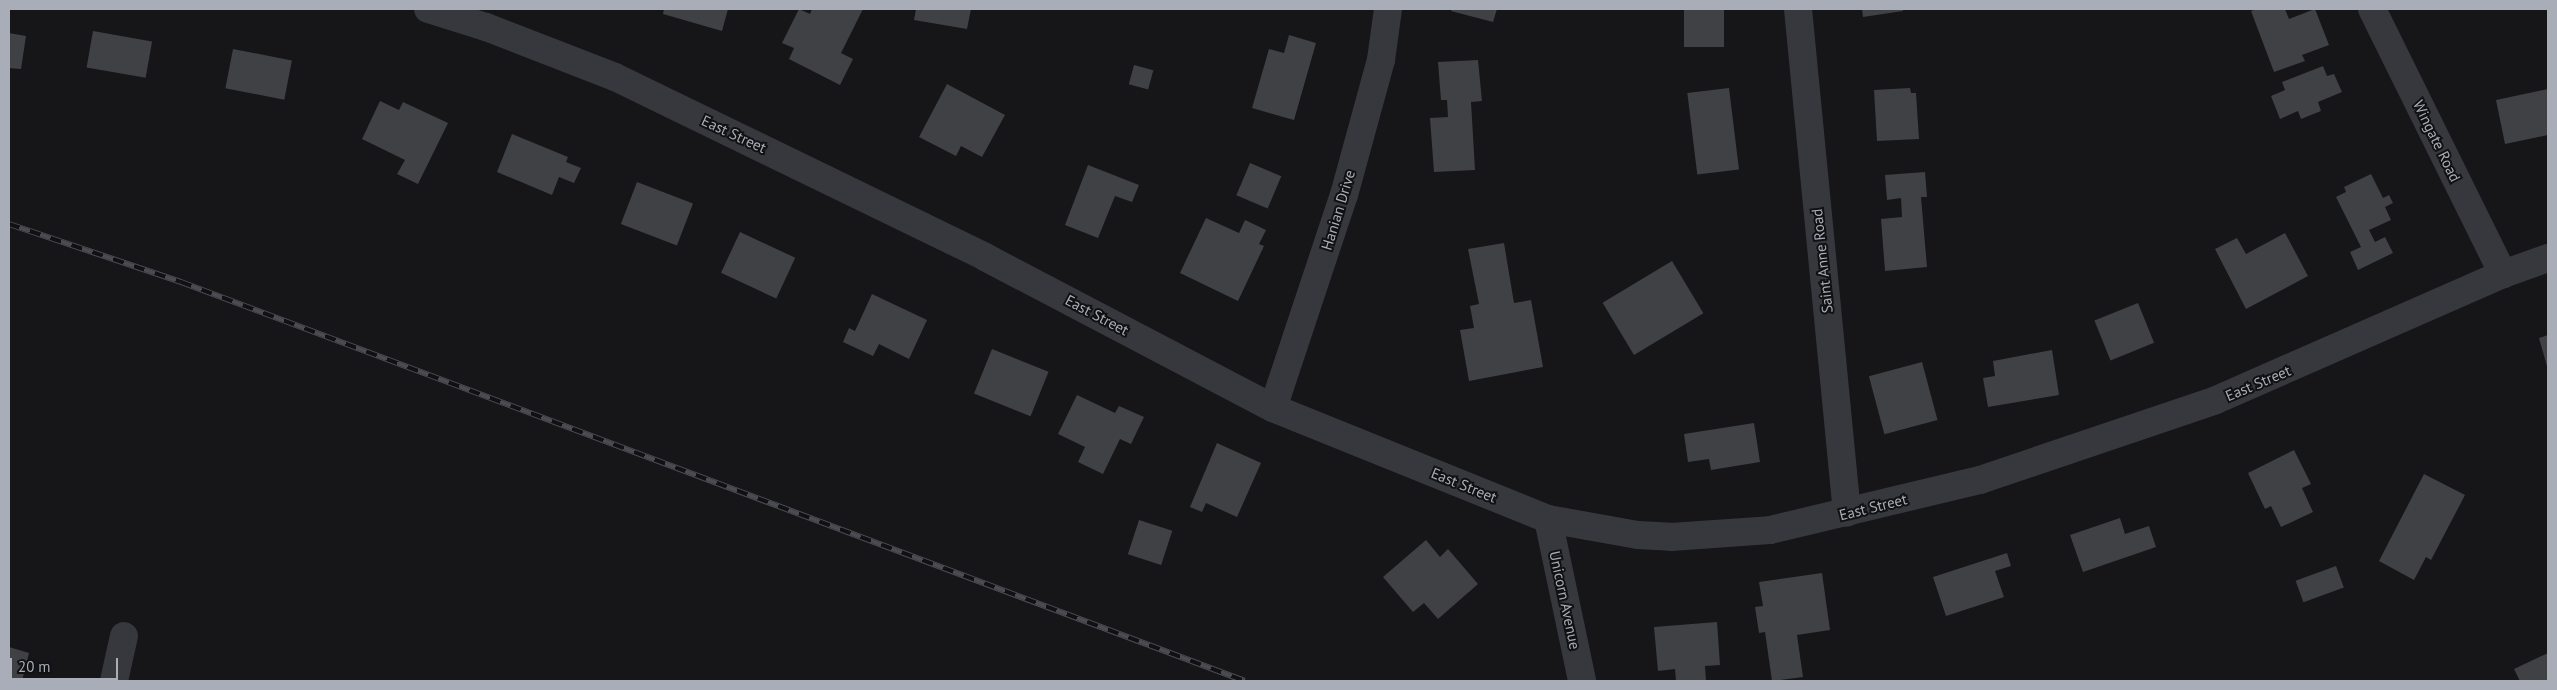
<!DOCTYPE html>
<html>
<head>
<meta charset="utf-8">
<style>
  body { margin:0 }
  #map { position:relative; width:2557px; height:690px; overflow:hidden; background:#161618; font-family:"PT Sans",sans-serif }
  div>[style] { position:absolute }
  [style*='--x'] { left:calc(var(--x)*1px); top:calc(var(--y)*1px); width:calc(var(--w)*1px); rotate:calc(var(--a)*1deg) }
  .building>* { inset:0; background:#404145; transform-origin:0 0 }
  .minor>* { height:28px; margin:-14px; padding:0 14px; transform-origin:14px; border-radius:14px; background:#37383d }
  .rail>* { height:5.5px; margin-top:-2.75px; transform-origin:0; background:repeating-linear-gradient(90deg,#111113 0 11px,#4a4c52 0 22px); box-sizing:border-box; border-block:1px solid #4a4c52 }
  span { translate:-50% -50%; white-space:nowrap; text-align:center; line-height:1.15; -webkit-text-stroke:4px #111113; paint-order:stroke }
  .street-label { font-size:15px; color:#a8adb8 }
  .frame { position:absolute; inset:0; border:10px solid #a8adb8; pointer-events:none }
  .scale { position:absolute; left:10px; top:658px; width:108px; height:22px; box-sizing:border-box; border:2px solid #a8adb8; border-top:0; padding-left:6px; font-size:15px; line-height:18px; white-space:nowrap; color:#a8adb8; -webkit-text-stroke:4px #111113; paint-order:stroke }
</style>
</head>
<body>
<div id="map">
  <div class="building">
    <i style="clip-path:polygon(664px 9px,728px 9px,722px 31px,663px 14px)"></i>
    <i style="clip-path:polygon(799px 9px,810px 14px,812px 9px,863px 9px,841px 53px,853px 59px,840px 85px,789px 59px,794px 48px,782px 43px)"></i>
    <i style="clip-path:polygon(916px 9px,971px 9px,967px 29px,914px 20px)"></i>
    <i style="clip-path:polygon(1452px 9px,1497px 9px,1493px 22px,1451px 11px)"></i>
    <i style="left:1684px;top:9px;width:40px;height:38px"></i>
    <i style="clip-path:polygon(1862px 9px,1903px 9px,1903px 11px,1863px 17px)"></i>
    <i style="clip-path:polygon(2257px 9px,2285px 9px,2289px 19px,2315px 9px,2329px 45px,2302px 55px,2305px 61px,2274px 72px,2251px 11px)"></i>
    <i style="left:93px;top:31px;width:60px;height:37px;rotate:10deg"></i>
    <i style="clip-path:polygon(9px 33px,26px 36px,21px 69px,9px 68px)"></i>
    <i style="clip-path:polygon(1289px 35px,1316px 43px,1294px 120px,1252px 108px,1269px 49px,1284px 53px)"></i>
    <i style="left:233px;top:49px;width:60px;height:40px;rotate:11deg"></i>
    <i style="clip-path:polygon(1478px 60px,1482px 101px,1471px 102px,1475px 170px,1434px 172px,1430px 118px,1448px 117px,1447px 100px,1441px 100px,1438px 62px)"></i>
    <i style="left:1134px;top:65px;width:20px;height:20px;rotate:15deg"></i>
    <i style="clip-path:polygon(2323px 66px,2327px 76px,2334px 74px,2342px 92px,2318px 102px,2321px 111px,2301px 119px,2298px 111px,2280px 119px,2271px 96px,2285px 90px,2282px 82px)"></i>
    <i style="clip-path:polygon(947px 84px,1005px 115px,982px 157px,961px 146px,956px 156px,919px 137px)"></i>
    <i style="left:1729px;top:88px;width:82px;height:42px;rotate:83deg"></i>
    <i style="clip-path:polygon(1910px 88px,1911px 93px,1916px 93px,1919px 139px,1877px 141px,1874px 90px)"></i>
    <i style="clip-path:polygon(2548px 89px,2548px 135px,2505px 144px,2496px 100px)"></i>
    <i style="clip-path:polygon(380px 101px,399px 110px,403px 102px,448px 123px,418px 184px,397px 174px,405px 160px,362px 139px)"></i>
    <i style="clip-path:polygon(512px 134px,568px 157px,566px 162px,581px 168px,574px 183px,559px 177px,552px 195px,497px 172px)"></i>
    <i style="left:1250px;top:163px;width:34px;height:35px;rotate:23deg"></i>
    <i style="clip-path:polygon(1088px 165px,1139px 185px,1132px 202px,1115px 196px,1098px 238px,1065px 225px)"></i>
    <i style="clip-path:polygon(1925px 172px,1927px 197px,1921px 197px,1927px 267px,1885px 271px,1881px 219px,1902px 217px,1901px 198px,1887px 200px,1885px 175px)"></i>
    <i style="clip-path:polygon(2371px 174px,2383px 198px,2389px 195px,2393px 203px,2385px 207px,2391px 220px,2369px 230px,2375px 242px,2385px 237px,2393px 253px,2358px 270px,2350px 252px,2361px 247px,2336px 197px,2346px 192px,2344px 187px)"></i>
    <i style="left:637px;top:182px;width:60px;height:45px;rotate:21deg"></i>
    <i style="clip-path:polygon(1206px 218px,1239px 233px,1245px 220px,1266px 230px,1259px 244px,1264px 246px,1238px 301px,1180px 273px)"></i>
    <i style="left:740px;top:232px;width:61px;height:45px;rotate:25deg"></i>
    <i style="clip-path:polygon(2285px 233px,2308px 276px,2246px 309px,2215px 249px,2237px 238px,2246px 254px)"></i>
    <i style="clip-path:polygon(1504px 243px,1514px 303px,1531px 300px,1543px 367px,1469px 381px,1460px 330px,1474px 328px,1470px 306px,1479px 304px,1468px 249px)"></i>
    <i style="left:1672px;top:261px;width:61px;height:81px;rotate:59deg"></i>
    <i style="clip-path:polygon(872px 294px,927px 320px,909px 359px,879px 344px,873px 356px,843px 342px,849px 328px,855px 331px)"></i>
    <i style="left:2138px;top:303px;width:43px;height:47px;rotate:68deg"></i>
    <i style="clip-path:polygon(2548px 335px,2548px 370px,2539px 338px)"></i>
    <i style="left:992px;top:349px;width:61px;height:48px;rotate:22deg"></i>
    <i style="clip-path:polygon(2052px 350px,2059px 395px,1988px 407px,1983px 378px,1995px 376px,1993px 361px)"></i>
    <i style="left:1922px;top:362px;width:60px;height:55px;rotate:75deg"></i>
    <i style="clip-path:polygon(1077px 395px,1115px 413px,1119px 406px,1144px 417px,1131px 444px,1120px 439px,1103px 474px,1078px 462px,1085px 447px,1058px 434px)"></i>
    <i style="clip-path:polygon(1754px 423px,1760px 462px,1711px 470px,1709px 459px,1688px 462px,1684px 434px)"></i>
    <i style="clip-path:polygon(1217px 443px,1261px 463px,1237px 517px,1206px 503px,1202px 512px,1190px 507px)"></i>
    <i style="clip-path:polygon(2294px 450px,2311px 484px,2302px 488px,2313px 512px,2281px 527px,2271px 506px,2265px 509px,2248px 473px)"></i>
    <i style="clip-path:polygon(2424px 474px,2465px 495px,2431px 560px,2426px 557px,2414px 580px,2379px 561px)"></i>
    <i style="clip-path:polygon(2120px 518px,2125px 534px,2149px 526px,2156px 547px,2083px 572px,2070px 535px)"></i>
    <i style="left:1139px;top:520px;width:35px;height:36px;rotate:18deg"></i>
    <i style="clip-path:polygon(1426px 540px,1440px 557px,1448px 549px,1478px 584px,1438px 619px,1424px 603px,1413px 612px,1383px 577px)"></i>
    <i style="clip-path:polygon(2007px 553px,2011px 566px,1995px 571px,2004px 597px,1946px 616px,1933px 577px)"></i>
    <i style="left:2336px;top:566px;width:23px;height:43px;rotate:70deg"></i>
    <i style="clip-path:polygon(1822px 573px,1830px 630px,1797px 635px,1803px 677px,1772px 681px,1765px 632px,1759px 633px,1755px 607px,1763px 606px,1759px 582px)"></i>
    <i style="clip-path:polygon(1717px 622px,1720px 665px,1705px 666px,1706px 681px,1676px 681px,1675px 669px,1658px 671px,1654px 627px)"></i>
    <i style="clip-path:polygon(9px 647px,29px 653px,22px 681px,9px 681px)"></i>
    <i style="clip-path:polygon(2548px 653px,2548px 681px,2520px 681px,2514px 669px)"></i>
  </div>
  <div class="minor">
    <i style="--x:428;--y:9;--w:61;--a:17.2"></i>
    <i style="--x:486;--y:27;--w:138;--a:21.2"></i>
    <i style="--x:615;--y:77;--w:411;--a:25.9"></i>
    <i style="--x:985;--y:257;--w:325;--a:27.7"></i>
    <i style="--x:1273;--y:408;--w:297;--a:22"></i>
    <i style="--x:1548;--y:519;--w:91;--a:10.1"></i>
    <i style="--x:1638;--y:535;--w:33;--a:3"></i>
    <i style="--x:1671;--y:537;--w:99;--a:-4"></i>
    <i style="--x:1770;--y:530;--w:216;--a:-13.4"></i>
    <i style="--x:1980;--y:480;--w:249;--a:-18.7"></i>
    <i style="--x:2216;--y:400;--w:313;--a:-23.7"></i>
    <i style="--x:2503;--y:274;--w:48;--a:-19.6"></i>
    <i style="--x:1798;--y:9;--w:506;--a:84.45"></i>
    <i style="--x:2372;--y:9;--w:296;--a:63.7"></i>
    <i style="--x:1273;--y:408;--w:225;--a:-71.6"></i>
    <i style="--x:1344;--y:195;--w:140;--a:-74.7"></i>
    <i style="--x:1381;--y:60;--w:51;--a:-82.2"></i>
    <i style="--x:1548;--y:519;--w:166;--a:78.1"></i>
    <i style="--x:114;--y:681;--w:46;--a:-77.5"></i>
  </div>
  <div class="rail">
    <i style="--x:9;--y:224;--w:182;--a:18.6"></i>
    <i style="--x:181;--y:282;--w:1136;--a:20.56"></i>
  </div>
  <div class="street-label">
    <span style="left:734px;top:134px;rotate:25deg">East Street</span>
    <span style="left:2437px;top:141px;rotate:64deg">Wingate Road</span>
    <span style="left:1338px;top:210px;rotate:-73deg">Hanian Drive</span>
    <span style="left:1822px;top:261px;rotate:-96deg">Saint Anne Road</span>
    <span style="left:1097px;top:315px;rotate:28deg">East Street</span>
    <span style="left:2258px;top:383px;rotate:-23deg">East Street</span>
    <span style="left:1464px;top:485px;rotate:22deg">East Street</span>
    <span style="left:1873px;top:507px;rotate:-14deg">East Street</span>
    <span style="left:1565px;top:600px;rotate:78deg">Unicorn Avenue</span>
  </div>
  <div class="frame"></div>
  <div class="scale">20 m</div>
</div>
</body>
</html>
